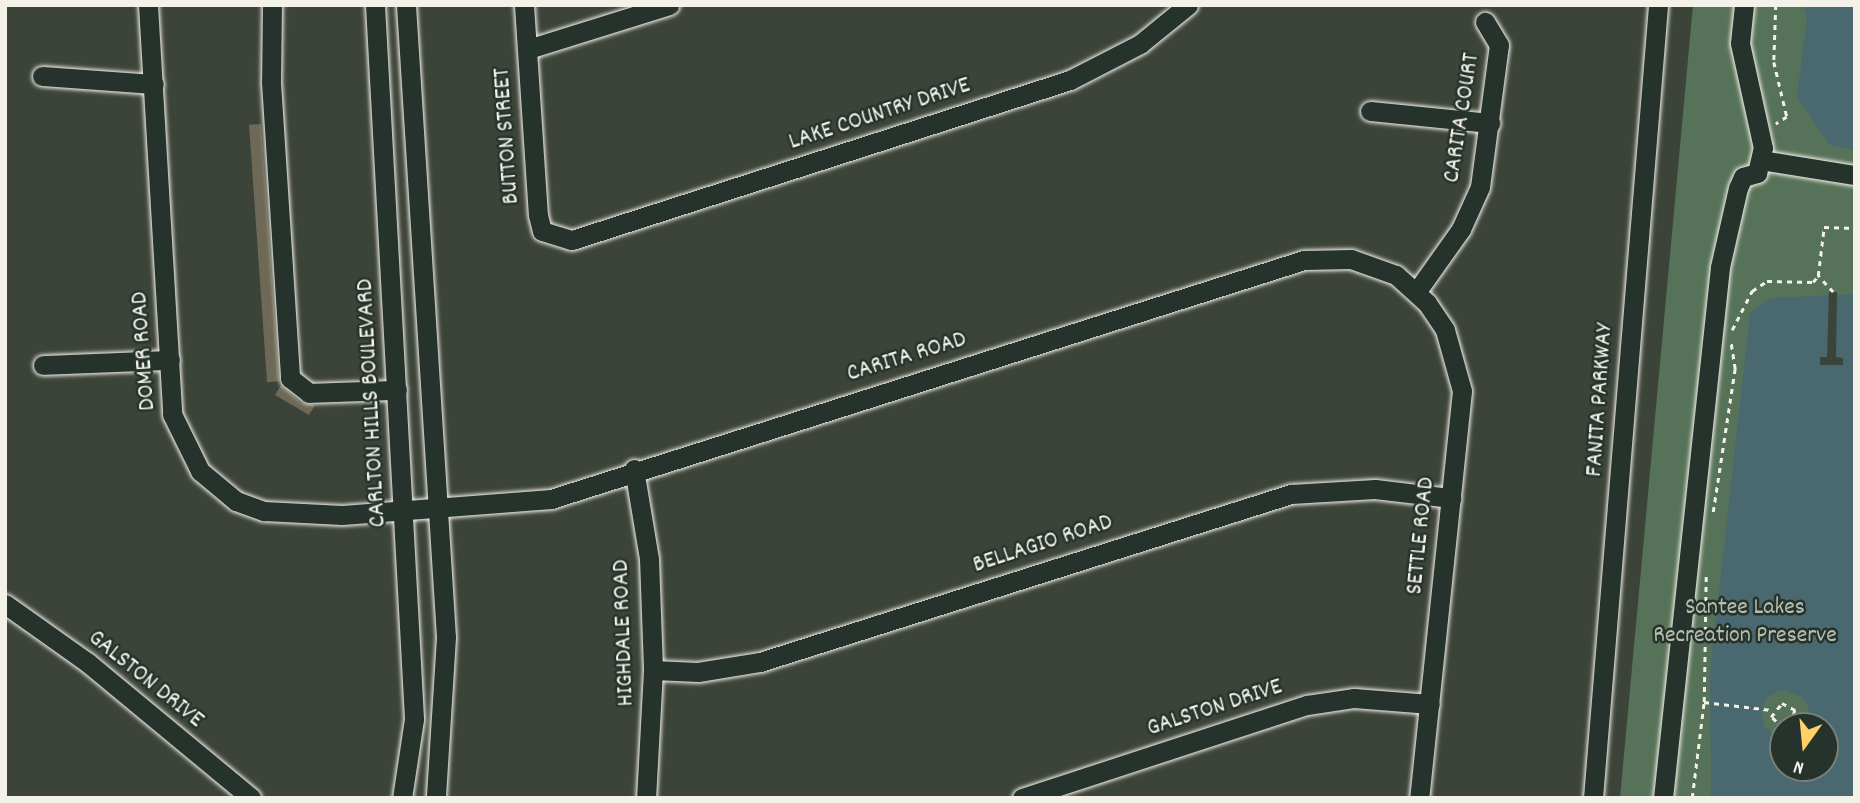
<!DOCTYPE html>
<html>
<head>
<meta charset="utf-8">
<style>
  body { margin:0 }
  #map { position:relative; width:1860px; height:803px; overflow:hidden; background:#3c4339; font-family:Dekko,sans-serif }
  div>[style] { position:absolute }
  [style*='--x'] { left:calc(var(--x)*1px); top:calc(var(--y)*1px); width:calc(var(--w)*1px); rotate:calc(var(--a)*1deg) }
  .green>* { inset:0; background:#567258 }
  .water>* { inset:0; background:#496870 }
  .pier>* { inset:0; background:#3c4339 }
  .building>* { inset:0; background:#6e6856; transform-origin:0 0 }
  .path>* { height:2.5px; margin-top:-1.25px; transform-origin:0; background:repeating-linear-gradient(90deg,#f4f1e8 0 5px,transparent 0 10px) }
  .roads { filter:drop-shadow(0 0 2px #f4f1e8) drop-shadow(0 0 2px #f4f1e8) }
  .minor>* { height:19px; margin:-9.5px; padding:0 9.5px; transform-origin:9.5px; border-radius:9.5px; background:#26332d }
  span { translate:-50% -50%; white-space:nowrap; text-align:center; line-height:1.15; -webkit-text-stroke:5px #26332d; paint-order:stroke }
  .street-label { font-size:24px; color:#f4f1e8 }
  .park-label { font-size:24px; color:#b5beae }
  .frame { position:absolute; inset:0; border:7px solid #f4f1e8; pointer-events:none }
  .north { position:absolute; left:1769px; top:712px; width:70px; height:70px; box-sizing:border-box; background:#26332d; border:2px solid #787f78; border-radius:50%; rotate:195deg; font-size:19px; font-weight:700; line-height:28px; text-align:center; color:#f4f1e8 }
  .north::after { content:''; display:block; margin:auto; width:24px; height:32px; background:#ffd166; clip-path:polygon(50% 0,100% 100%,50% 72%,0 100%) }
</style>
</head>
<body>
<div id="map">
  <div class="green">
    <i style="clip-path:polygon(evenodd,1693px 5px,1855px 5px,1855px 798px,1620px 798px,1693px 5px,1783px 726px,1825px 726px,1825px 768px,1783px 768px,1783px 726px)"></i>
  </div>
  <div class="water">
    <i style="clip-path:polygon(1803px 5px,1855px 5px,1855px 150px,1830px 145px,1797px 97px,1807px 17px)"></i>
    <i style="clip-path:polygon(evenodd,1855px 294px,1855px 798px,1711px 798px,1710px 671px,1750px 313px,1771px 298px,1855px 294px,1781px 690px,1803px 697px,1809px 708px,1807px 726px,1825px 726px,1825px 768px,1783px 768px,1783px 738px,1765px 728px,1761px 712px,1767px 697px,1781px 690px)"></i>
  </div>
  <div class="pier">
    <i style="clip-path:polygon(1829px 292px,1837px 292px,1836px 357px,1843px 358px,1843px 365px,1820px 365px,1820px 357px,1827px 357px)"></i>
  </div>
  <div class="building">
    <i style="left:261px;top:124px;width:258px;height:12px;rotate:86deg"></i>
    <i style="clip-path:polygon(281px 385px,301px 403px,315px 405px,309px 415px,275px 395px)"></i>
  </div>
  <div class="path">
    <i style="--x:1776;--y:5;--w:57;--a:92"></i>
    <i style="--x:1774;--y:62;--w:57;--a:76.7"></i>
    <i style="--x:1787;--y:117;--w:13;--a:148"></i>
    <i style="--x:1833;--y:292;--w:22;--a:-133"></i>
    <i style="--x:1818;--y:276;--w:49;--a:-83"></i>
    <i style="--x:1824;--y:227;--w:31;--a:2"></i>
    <i style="--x:1732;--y:330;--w:44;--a:-62.9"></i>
    <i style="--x:1752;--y:291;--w:18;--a:-34"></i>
    <i style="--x:1767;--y:281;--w:46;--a:1.2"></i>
    <i style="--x:1813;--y:282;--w:8;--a:-50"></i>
    <i style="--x:1713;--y:512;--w:145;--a:-81.3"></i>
    <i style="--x:1735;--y:369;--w:26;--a:-99"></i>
    <i style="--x:1704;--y:702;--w:68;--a:6.7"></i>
    <i style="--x:1783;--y:728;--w:16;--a:-137"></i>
    <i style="--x:1771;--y:717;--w:18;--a:-52"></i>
    <i style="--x:1782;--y:703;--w:15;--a:28"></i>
    <i style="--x:1795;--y:710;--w:16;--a:104"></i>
    <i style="--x:1692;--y:798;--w:97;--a:-82.9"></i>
    <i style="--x:1704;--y:702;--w:129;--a:-89.1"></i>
  </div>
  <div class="roads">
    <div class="minor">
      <i style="--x:148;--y:5;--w:410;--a:86.6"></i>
      <i style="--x:172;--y:414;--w:64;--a:63.8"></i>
      <i style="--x:200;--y:471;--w:47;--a:39.8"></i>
      <i style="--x:236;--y:501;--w:30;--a:20"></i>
      <i style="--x:264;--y:511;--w:78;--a:2.9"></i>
      <i style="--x:342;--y:515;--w:210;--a:-4.4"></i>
      <i style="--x:551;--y:499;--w:790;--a:-17.61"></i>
      <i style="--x:1304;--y:260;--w:47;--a:-1.2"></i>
      <i style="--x:1351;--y:259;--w:48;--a:19.6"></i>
      <i style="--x:1396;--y:275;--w:42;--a:42.1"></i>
      <i style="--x:1427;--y:303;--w:32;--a:56"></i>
      <i style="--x:1445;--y:330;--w:63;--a:74.4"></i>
      <i style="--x:1462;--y:391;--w:409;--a:96"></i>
      <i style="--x:272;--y:5;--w:77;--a:90.7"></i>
      <i style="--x:271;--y:82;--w:297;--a:86.3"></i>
      <i style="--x:290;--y:378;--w:24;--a:38"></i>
      <i style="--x:309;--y:393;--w:88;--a:-2"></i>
      <i style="--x:375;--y:5;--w:715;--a:86.87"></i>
      <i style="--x:414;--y:719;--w:80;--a:98.6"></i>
      <i style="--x:406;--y:5;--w:633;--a:86.38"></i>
      <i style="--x:446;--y:637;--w:161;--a:93.6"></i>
      <i style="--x:524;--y:5;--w:210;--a:86.2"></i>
      <i style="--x:538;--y:215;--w:16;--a:76"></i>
      <i style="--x:542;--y:231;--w:31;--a:17"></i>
      <i style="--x:572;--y:240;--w:523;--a:-17.81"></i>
      <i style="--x:1070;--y:80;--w:79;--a:-27.2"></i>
      <i style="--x:1140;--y:44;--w:62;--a:-39.1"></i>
      <i style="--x:528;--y:49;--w:148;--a:-17.3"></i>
      <i style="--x:42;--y:76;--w:112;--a:4.1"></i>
      <i style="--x:1370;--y:111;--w:121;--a:5.7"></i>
      <i style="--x:1761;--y:160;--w:95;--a:9.1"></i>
      <i style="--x:1417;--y:291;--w:76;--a:-54.6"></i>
      <i style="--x:1461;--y:229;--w:46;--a:-65.7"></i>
      <i style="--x:1480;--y:187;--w:143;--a:-82.4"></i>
      <i style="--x:1499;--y:45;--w:27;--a:-121"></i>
      <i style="--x:43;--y:365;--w:127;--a:-2.3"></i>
      <i style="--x:634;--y:469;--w:91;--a:80.5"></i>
      <i style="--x:649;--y:559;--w:111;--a:87.9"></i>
      <i style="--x:653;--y:670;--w:128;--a:93.1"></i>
      <i style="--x:5;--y:604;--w:102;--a:35.4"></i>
      <i style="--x:88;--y:663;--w:212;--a:39.6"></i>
      <i style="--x:653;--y:670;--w:45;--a:2.5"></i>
      <i style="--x:698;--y:672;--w:63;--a:-9.2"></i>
      <i style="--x:760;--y:662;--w:557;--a:-17.56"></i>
      <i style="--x:1291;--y:494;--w:84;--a:-3.4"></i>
      <i style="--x:1375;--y:489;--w:77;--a:6.8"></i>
      <i style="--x:1022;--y:798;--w:300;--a:-18.1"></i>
      <i style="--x:1307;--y:705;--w:48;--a:-8.5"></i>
      <i style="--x:1354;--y:698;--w:76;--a:4.5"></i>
      <i style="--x:1593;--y:798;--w:796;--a:-85.31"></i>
      <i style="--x:1663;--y:798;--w:534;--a:-83.87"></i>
      <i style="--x:1720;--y:267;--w:81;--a:-77.2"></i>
      <i style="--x:1738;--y:188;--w:12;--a:-66"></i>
      <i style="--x:1743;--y:177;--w:15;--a:-16"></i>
      <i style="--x:1757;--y:173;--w:26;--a:-77"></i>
      <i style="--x:1763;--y:148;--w:107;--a:-102.4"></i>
      <i style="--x:1740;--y:43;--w:38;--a:-84"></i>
    </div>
  </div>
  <div class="street-label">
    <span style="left:880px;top:115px;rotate:-18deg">LAKE COUNTRY DRIVE</span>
    <span style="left:1463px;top:118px;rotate:-81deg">CARITA COURT</span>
    <span style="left:508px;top:136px;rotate:-94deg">BUTTON STREET</span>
    <span style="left:145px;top:351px;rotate:-94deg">DOMER ROAD</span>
    <span style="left:907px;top:358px;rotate:-17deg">CARITA ROAD</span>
    <span style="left:1601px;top:400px;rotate:-86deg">FANITA PARKWAY</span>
    <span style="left:373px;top:403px;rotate:-93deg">CARLTON HILLS BOULEVARD</span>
    <span style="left:1422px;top:536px;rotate:-84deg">SETTLE ROAD</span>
    <span style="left:1043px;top:545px;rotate:-18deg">BELLAGIO ROAD</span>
    <span style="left:625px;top:633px;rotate:-92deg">HIGHDALE ROAD</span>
    <span style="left:145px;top:680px;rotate:39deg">GALSTON DRIVE</span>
    <span style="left:1215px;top:709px;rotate:-18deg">GALSTON DRIVE</span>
  </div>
  <div class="park-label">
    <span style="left:1745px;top:623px">Santee Lakes<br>Recreation Preserve</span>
  </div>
  <div class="frame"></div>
  <div class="north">N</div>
</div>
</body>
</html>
